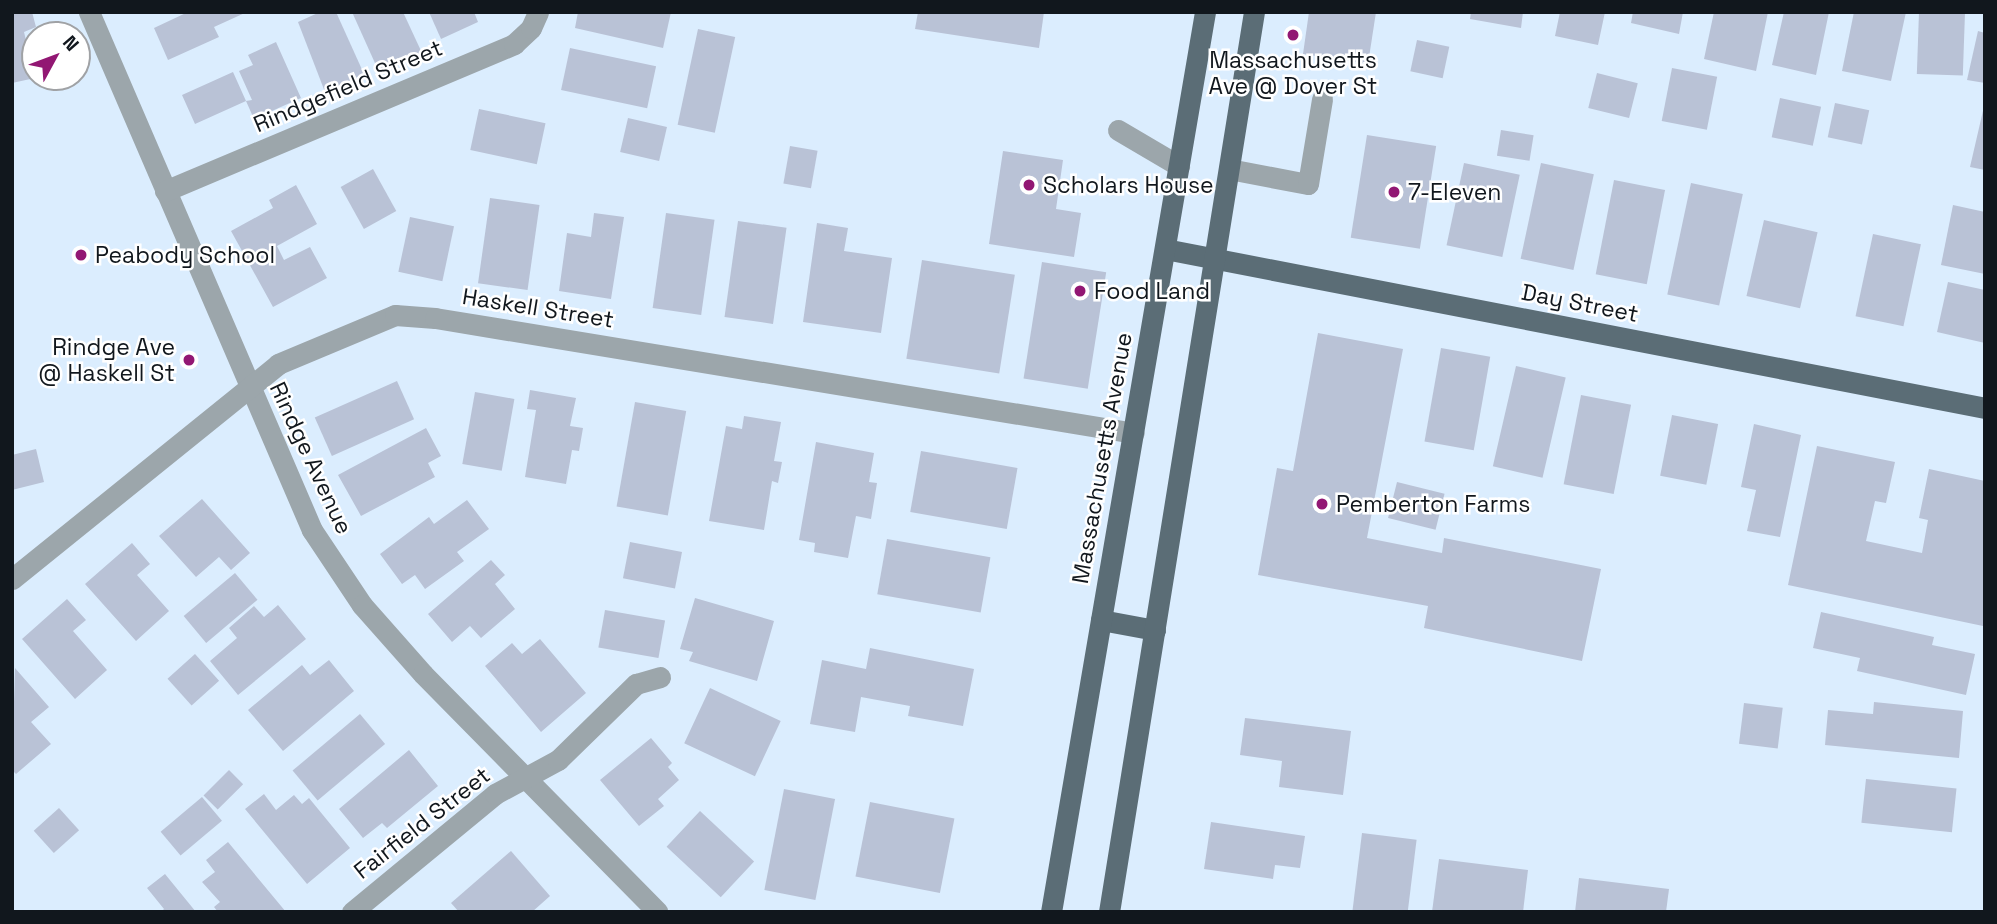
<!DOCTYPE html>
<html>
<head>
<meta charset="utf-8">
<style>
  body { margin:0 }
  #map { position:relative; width:1997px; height:924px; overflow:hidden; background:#dbedfe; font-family:"Space Grotesk",sans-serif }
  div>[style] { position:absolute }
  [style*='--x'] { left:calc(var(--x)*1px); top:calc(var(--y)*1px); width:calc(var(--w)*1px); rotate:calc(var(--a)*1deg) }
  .building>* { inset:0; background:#b9c2d6; transform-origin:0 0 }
  .minor>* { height:21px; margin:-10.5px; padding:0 10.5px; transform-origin:10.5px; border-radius:10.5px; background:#9ca6ab }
  .major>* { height:21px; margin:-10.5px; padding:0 10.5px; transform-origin:10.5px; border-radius:10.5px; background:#5b6d76 }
  .dots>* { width:19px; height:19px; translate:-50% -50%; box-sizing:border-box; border:4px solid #fff; border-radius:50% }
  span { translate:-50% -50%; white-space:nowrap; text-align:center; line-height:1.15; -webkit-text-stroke:5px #fff; paint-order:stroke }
  .poi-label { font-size:23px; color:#11171d }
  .left { translate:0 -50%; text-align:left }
  .right { translate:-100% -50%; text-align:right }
  .street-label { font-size:23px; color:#11171d }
  .frame { position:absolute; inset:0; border:14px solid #11171d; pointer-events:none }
  .north { position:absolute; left:21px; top:21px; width:70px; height:70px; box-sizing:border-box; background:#fff; border:2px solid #a0a2a5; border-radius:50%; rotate:49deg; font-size:19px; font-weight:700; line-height:28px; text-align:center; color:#11171d }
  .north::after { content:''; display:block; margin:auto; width:24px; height:32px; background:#921773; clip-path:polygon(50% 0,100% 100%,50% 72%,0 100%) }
</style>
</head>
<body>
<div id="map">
  <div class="building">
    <i style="clip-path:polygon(12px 12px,32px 12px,36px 27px,24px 32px,35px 78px,12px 83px)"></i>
    <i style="clip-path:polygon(188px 12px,247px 12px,214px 27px,219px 37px,168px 60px,154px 28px)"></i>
    <i style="clip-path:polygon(320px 12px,336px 12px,364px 74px,325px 92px,298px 22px)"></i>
    <i style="clip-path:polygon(352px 12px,403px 12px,422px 53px,379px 72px)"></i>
    <i style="clip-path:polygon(429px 12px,474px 12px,478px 22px,441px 39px)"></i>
    <i style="clip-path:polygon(578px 12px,671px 12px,663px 48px,575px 28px)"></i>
    <i style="clip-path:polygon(918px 12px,1044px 12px,1039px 48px,915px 29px)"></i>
    <i style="clip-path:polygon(1309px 12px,1376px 12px,1368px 64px,1303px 54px)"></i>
    <i style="clip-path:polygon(1471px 12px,1523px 12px,1521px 28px,1470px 19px)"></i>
    <i style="clip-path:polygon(1560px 12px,1605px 12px,1598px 45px,1555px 36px)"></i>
    <i style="clip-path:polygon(1633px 12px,1683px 12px,1679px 34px,1631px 23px)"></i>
    <i style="clip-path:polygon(1714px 12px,1768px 12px,1756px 71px,1704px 59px)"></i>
    <i style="clip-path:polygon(1784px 12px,1829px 12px,1816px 75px,1772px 65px)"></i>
    <i style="clip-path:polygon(1854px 12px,1906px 12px,1891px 81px,1842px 71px)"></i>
    <i style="left:1919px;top:12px;width:46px;height:62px;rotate:2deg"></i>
    <i style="left:698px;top:29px;width:38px;height:98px;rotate:12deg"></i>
    <i style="clip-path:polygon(1978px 31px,1985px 33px,1985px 83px,1967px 80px)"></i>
    <i style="left:1417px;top:40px;width:33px;height:32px;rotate:12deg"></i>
    <i style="clip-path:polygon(276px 42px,301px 98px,254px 119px,246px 101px,195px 124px,182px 95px,233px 72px,246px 101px,252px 100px,239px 71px,253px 65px,248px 55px)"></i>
    <i style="left:570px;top:48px;width:88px;height:43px;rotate:12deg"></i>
    <i style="left:1672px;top:68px;width:46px;height:54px;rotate:11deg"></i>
    <i style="left:1597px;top:73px;width:42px;height:36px;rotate:14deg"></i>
    <i style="left:1780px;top:98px;width:42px;height:40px;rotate:12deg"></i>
    <i style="clip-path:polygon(1985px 102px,1985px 170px,1970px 167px)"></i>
    <i style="left:1835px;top:103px;width:35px;height:35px;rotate:12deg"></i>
    <i style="left:479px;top:109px;width:68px;height:42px;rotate:12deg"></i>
    <i style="left:628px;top:118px;width:40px;height:35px;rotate:13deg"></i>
    <i style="left:1501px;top:130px;width:33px;height:26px;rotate:9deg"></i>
    <i style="left:1367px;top:135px;width:70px;height:104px;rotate:9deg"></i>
    <i style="left:790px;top:146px;width:28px;height:38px;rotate:10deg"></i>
    <i style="clip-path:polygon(1003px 151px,1063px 160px,1056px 209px,1081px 213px,1074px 257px,989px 244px)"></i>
    <i style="left:1464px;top:163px;width:57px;height:84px;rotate:12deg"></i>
    <i style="left:1541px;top:163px;width:54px;height:98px;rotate:12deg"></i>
    <i style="left:373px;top:169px;width:48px;height:37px;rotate:61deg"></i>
    <i style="left:1614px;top:180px;width:52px;height:96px;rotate:11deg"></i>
    <i style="left:1691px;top:183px;width:53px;height:114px;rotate:12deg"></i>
    <i style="clip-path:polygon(296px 185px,317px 224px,277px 246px,284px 260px,310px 247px,327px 278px,273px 307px,231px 231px,273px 208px,269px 200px)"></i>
    <i style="left:490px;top:198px;width:50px;height:86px;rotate:8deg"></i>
    <i style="clip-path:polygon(1953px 205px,1985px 212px,1985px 274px,1941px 265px)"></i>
    <i style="clip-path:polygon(594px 213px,624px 217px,611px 299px,559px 291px,567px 233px,591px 237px)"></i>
    <i style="left:666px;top:213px;width:49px;height:96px;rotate:8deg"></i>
    <i style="left:410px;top:217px;width:45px;height:56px;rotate:12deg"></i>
    <i style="left:1764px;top:220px;width:55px;height:78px;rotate:13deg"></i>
    <i style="left:738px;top:221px;width:49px;height:97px;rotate:8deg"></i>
    <i style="clip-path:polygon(817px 223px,848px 228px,844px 251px,892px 258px,881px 333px,803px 322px)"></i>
    <i style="left:1873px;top:234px;width:49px;height:84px;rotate:12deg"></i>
    <i style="left:922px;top:260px;width:94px;height:100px;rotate:9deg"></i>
    <i style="left:1042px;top:262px;width:65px;height:118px;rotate:9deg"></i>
    <i style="clip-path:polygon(1948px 282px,1985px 290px,1985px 343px,1937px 332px)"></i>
    <i style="clip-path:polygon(1318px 333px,1403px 349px,1367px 538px,1442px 553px,1444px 538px,1601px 569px,1582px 661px,1424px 628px,1428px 606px,1258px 575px,1277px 468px,1293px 471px)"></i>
    <i style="left:1441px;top:348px;width:50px;height:95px;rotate:10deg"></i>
    <i style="left:1516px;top:366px;width:51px;height:103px;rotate:13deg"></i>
    <i style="left:397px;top:381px;width:42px;height:90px;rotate:66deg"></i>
    <i style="clip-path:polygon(530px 390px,576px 398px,570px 426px,583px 428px,579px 451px,572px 450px,566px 484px,525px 477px,536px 410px,527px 409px)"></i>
    <i style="left:475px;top:392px;width:40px;height:73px;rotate:10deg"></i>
    <i style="left:1581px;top:395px;width:51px;height:91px;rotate:11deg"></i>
    <i style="left:635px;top:402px;width:52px;height:106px;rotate:10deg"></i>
    <i style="left:1672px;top:415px;width:47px;height:62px;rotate:11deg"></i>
    <i style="clip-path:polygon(744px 416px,781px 422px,774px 461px,782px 462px,778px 483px,772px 481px,764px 530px,709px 521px,726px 426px,742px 429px)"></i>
    <i style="clip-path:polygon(1754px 424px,1801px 435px,1780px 537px,1747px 531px,1756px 490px,1741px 487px)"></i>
    <i style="clip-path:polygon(426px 428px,441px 456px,428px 463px,435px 477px,361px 516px,338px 475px)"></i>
    <i style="clip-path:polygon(816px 442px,874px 453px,869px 482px,877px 483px,871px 519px,856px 516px,848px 558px,814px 552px,815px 543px,799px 540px)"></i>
    <i style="clip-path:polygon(1817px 446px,1895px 462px,1886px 503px,1875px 501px,1866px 541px,1922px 553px,1928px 520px,1919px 518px,1929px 469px,1985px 481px,1983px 626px,1788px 585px)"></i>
    <i style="clip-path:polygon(36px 449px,44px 482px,12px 490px,12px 455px)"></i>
    <i style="left:921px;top:451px;width:98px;height:62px;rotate:10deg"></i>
    <i style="left:1397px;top:482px;width:49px;height:37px;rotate:14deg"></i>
    <i style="clip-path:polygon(202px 499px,250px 553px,231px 570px,219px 557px,196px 577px,159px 536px)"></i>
    <i style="clip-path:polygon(467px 500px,489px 529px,457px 552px,464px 561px,425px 589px,415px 575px,402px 584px,380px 554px,429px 517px,434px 524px)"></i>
    <i style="left:887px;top:539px;width:105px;height:56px;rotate:10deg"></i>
    <i style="left:630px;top:542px;width:53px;height:37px;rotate:11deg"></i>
    <i style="clip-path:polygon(132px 543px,150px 564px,137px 575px,169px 611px,136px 641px,85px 584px)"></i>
    <i style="clip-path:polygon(491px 560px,505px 575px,495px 584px,515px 609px,481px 638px,470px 626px,452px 642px,428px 614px)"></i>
    <i style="left:235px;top:573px;width:35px;height:67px;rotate:50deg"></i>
    <i style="clip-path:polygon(695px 598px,774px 621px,757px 681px,689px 661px,693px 652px,680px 649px)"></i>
    <i style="clip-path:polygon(67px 599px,86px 620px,73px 631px,107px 670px,75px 699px,22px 639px)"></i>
    <i style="clip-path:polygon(278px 605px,306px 639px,238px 695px,210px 661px,237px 638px,229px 628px,254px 606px,264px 617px)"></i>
    <i style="left:605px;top:610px;width:61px;height:38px;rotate:10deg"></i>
    <i style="clip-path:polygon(1821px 612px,1934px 637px,1932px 645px,1975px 654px,1966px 695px,1857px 671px,1860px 658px,1813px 648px)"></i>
    <i style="clip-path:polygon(540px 639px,586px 693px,541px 732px,485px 666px,512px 643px,522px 654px)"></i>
    <i style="clip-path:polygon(870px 648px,974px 669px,963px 726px,908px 716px,910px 706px,861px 697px,855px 732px,810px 724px,822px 660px,866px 669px)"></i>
    <i style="left:195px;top:654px;width:36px;height:37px;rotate:48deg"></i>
    <i style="clip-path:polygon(329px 660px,354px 691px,283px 751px,248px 710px,302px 665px,310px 675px)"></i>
    <i style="clip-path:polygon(15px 668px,49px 707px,31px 722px,51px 744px,16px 774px,12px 770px)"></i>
    <i style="left:710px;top:688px;width:78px;height:61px;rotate:25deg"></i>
    <i style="clip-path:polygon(1874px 702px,1963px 711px,1959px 758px,1825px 745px,1828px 710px,1873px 714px)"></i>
    <i style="left:1744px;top:703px;width:39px;height:41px;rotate:7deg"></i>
    <i style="left:360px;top:714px;width:39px;height:88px;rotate:50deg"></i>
    <i style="clip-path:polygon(1245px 718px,1351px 731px,1343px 795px,1279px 787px,1282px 761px,1240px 755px)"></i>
    <i style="clip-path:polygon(651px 738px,672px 763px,668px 767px,679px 780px,658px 799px,664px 806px,639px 826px,600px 780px)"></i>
    <i style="clip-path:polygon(409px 750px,438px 786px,387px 828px,382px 823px,363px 838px,339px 809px)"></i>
    <i style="left:229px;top:770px;width:20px;height:36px;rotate:45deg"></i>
    <i style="left:1866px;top:779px;width:91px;height:44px;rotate:6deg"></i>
    <i style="left:784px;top:789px;width:52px;height:103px;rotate:11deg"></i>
    <i style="clip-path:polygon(264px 794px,276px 810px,294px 795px,302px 804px,309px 798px,350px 848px,307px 884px,245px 809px)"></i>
    <i style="left:202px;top:797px;width:31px;height:54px;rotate:50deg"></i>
    <i style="left:870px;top:802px;width:86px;height:76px;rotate:11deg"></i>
    <i style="left:59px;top:808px;width:30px;height:34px;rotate:48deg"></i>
    <i style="left:700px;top:811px;width:74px;height:49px;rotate:43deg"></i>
    <i style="clip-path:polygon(1211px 822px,1305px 836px,1300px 868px,1275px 865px,1273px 879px,1204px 869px)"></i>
    <i style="left:1362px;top:833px;width:55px;height:80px;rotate:7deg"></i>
    <i style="clip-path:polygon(228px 842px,286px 912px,218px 912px,214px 907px,220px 902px,202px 882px,215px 872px,206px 860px)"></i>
    <i style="clip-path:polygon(511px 851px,550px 896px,532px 912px,459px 912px,451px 903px)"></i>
    <i style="clip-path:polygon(1439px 859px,1528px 870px,1523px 912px,1432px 912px)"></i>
    <i style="clip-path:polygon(165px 874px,196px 912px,161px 912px,164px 909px,147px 888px)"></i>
    <i style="clip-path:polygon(1579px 878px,1669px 889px,1666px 912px,1575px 912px)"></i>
  </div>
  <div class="minor">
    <i style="--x:89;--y:12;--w:564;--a:66.71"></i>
    <i style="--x:312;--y:530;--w:90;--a:56.3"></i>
    <i style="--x:362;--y:605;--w:92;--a:48.5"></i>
    <i style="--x:423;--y:674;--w:334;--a:45.4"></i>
    <i style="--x:1118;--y:130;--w:71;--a:30.5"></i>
    <i style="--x:1229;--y:169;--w:80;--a:10.8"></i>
    <i style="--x:1308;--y:184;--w:86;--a:-80.6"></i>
    <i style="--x:165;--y:191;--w:379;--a:-22.8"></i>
    <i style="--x:514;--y:44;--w:23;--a:-43"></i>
    <i style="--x:531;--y:28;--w:17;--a:-66"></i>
    <i style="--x:12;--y:579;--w:342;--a:-38.9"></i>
    <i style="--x:278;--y:364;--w:127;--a:-22.7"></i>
    <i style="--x:395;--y:315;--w:40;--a:4.3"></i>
    <i style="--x:435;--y:318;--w:708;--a:9.34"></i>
    <i style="--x:352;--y:912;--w:185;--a:-39.5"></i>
    <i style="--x:495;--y:794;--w:72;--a:-28.4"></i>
    <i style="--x:558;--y:760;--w:109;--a:-44.3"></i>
    <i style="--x:636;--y:684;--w:25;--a:-16"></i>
  </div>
  <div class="major">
    <i style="--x:1165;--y:249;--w:835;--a:10.97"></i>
    <i style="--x:1101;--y:620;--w:55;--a:10.5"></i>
    <i style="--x:1051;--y:912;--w:913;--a:-80.29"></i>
    <i style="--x:1109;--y:912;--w:912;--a:-80.85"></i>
  </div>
  <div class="dots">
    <i style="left:1293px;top:35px;background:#921773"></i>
    <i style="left:1029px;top:185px;background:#921773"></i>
    <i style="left:1394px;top:192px;background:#921773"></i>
    <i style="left:81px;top:255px;background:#921773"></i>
    <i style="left:1080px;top:291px;background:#921773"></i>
    <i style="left:189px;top:360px;background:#921773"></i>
    <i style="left:1322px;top:504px;background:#921773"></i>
  </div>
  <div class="poi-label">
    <span style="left:1293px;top:73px">Massachusetts<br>Ave @ Dover St</span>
    <span class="left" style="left:1043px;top:185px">Scholars House</span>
    <span class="left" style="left:1408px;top:192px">7-Eleven</span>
    <span class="left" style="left:95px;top:255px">Peabody School</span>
    <span class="left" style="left:1094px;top:291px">Food Land</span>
    <span class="right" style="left:175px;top:360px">Rindge Ave<br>@ Haskell St</span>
    <span class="left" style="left:1336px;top:504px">Pemberton Farms</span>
  </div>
  <div class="street-label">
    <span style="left:348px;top:86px;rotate:-23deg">Rindgefield Street</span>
    <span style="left:1580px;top:303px;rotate:11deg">Day Street</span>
    <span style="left:538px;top:308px;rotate:9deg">Haskell Street</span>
    <span style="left:311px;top:458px;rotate:65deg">Rindge Avenue</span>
    <span style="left:1102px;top:458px;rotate:-80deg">Massachusetts Avenue</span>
    <span style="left:422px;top:823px;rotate:-38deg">Fairfield Street</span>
  </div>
  <div class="frame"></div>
  <div class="north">N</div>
</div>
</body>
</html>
